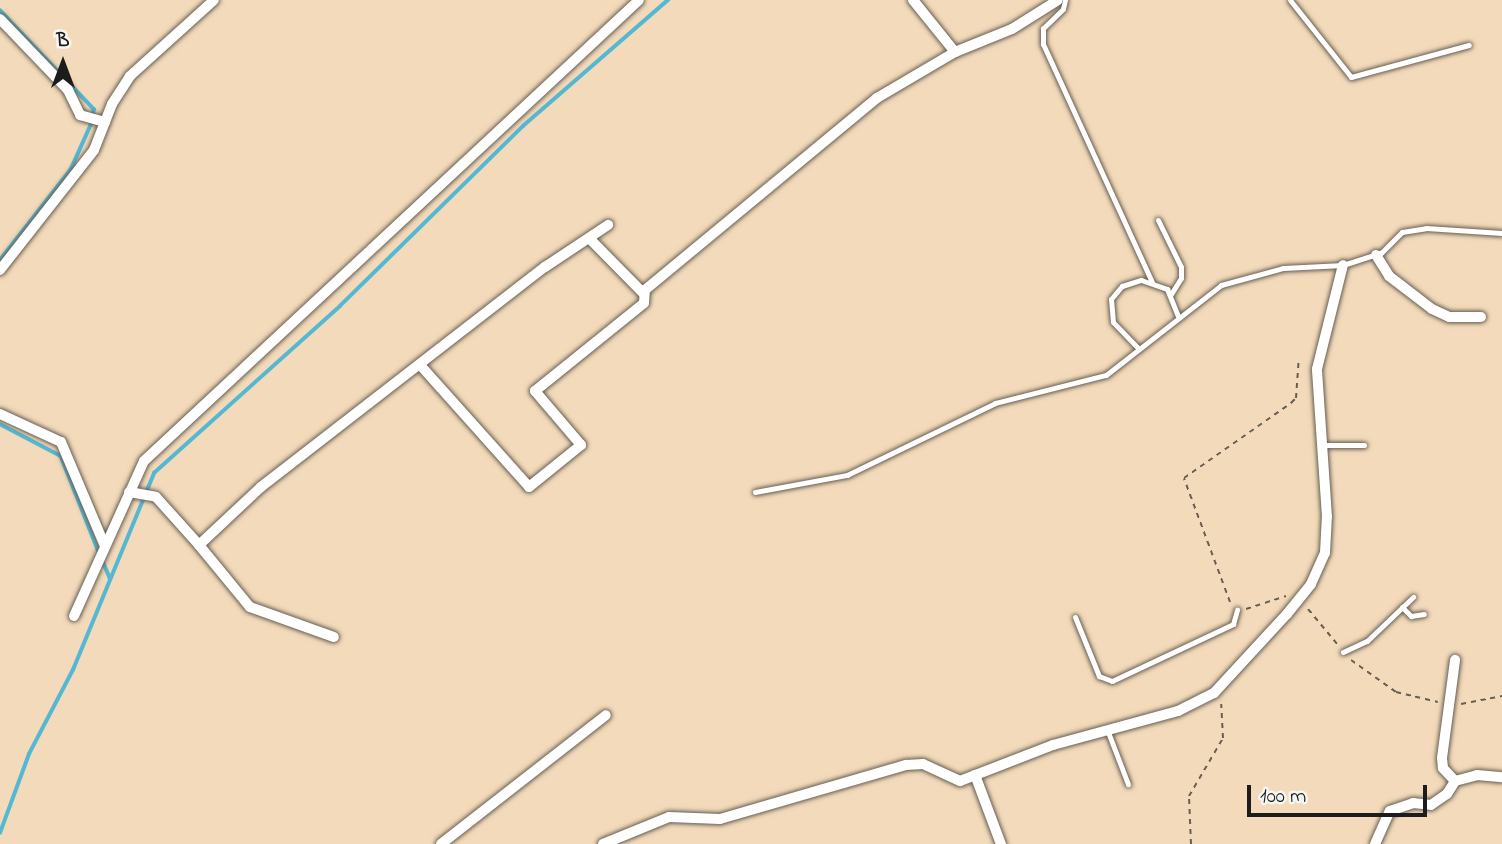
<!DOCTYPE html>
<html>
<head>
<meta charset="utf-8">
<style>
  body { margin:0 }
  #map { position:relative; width:1502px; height:844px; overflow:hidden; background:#f3daba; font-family:"Indie Flower",sans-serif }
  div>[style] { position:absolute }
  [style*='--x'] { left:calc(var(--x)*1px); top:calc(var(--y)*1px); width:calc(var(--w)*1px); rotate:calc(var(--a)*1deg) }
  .stream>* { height:3.5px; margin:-1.75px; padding:0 1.75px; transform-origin:1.75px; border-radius:1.75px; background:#55b8d3 }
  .path>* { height:2px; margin-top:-1px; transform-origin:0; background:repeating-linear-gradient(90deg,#675e53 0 5px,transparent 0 10px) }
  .roads { filter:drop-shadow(0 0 2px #675e53) drop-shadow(0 0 2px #675e53) }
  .lane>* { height:5px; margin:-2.5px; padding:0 2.5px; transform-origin:2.5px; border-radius:2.5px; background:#fff }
  .street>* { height:10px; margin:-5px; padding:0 5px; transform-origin:5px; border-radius:5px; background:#fff }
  span { translate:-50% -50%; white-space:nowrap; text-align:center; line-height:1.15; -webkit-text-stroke:6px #f6f6f2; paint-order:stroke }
  .north { position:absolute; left:28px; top:28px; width:70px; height:70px; -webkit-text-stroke:5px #f6f6f2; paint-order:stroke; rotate:0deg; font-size:19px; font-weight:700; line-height:28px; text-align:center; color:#1c1c1c }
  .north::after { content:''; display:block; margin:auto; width:24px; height:32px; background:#1c1c1c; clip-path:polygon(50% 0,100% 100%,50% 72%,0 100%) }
  .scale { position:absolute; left:1247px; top:785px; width:180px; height:32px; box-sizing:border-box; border:4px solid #1c1c1c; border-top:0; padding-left:9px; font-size:21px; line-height:24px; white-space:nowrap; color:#1c1c1c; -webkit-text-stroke:5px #f6f6f2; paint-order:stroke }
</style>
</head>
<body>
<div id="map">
  <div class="stream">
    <i style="--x:0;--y:10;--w:137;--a:46.5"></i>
    <i style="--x:94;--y:109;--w:12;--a:95"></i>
    <i style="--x:93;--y:121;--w:54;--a:114.2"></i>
    <i style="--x:71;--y:170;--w:115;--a:128"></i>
    <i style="--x:0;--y:424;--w:69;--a:27.7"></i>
    <i style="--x:61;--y:456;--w:103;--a:68.4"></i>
    <i style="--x:102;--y:559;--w:21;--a:67"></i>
    <i style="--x:0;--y:833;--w:84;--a:-69.8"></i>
    <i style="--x:29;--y:754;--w:95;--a:-62.4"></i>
    <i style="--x:73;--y:670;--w:213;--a:-67.6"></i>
    <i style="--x:154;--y:473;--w:250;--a:-41.9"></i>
    <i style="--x:340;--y:306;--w:257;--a:-44.5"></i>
    <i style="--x:523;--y:126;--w:192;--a:-41"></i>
  </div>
  <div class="path">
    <i style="--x:1230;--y:602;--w:132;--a:-110.4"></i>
    <i style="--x:1184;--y:478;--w:131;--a:-35"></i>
    <i style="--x:1291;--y:403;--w:7;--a:-45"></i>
    <i style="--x:1296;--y:398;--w:39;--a:-86"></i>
    <i style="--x:1246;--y:609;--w:42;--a:-18"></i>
    <i style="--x:1308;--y:609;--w:47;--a:50.2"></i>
    <i style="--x:1351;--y:660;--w:55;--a:35.4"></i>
    <i style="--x:1396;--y:692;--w:43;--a:13.4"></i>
    <i style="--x:1461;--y:704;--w:42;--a:-11"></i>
    <i style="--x:1191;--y:844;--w:48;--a:-92.4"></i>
    <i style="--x:1189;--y:796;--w:67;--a:-59.6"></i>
    <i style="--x:1223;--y:738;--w:34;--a:-93"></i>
  </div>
  <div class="roads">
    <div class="lane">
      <i style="--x:1065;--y:0;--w:9;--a:103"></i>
      <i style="--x:1063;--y:9;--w:28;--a:136"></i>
      <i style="--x:1043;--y:28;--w:16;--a:90"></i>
      <i style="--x:1043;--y:44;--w:262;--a:65.4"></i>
      <i style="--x:1290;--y:0;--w:98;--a:51.6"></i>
      <i style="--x:1351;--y:77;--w:122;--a:-15.2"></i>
      <i style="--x:1158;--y:220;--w:52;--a:63.9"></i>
      <i style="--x:1181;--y:267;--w:11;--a:90"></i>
      <i style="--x:1181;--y:278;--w:19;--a:122"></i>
      <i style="--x:1139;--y:349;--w:37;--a:-134"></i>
      <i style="--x:1113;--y:322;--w:23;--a:-95"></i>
      <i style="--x:1111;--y:299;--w:17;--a:-50"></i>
      <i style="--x:1122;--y:286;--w:20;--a:-18"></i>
      <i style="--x:1141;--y:280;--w:28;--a:19"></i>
      <i style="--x:1167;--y:289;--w:31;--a:68"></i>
      <i style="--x:1322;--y:445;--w:42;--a:0"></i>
      <i style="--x:755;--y:492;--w:94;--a:-10.5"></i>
      <i style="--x:847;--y:475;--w:165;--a:-25.9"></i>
      <i style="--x:995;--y:403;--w:114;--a:-14.2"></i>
      <i style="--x:1106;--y:375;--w:146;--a:-38"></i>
      <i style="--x:1221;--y:285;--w:64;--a:-15.3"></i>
      <i style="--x:1283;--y:268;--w:60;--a:-2.9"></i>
      <i style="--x:1343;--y:265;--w:40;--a:-18"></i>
      <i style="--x:1381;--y:253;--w:30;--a:-45"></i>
      <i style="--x:1402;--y:232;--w:24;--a:-9"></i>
      <i style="--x:1426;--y:228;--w:76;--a:3.8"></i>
      <i style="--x:1402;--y:607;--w:13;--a:45"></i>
      <i style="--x:1411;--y:616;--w:13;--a:-9"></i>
      <i style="--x:1075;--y:617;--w:64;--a:67.9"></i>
      <i style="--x:1099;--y:676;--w:14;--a:21"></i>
      <i style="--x:1112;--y:681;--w:134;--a:-25.2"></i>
      <i style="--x:1233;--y:624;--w:15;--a:-74"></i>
      <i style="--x:1343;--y:652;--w:26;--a:-25"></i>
      <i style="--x:1367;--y:641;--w:64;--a:-43.7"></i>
      <i style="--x:1108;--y:732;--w:56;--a:69"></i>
    </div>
    <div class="street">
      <i style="--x:913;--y:0;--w:67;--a:51.1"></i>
      <i style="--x:955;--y:52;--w:61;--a:-22"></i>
      <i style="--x:1012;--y:29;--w:54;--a:-32.2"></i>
      <i style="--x:0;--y:19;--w:98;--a:46.2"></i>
      <i style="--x:68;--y:90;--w:28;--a:64"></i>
      <i style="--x:80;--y:115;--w:26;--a:16"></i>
      <i style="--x:590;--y:239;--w:76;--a:45.5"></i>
      <i style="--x:1376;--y:255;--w:25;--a:58"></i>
      <i style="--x:1389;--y:276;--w:54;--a:37.5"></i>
      <i style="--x:1432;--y:309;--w:19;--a:25"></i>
      <i style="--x:1449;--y:317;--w:32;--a:0"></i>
      <i style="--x:0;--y:270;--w:152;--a:-51.9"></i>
      <i style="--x:94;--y:150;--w:49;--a:-68.6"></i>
      <i style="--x:112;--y:104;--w:33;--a:-57"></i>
      <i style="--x:130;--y:76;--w:113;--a:-42.1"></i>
      <i style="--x:421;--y:366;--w:162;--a:48.2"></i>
      <i style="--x:529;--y:487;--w:67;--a:-38.9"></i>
      <i style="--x:581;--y:445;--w:71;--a:-130.4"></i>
      <i style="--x:535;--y:391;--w:140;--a:-38.9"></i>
      <i style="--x:644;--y:303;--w:13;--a:-86"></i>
      <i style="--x:645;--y:290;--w:301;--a:-39.6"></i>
      <i style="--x:877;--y:98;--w:91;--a:-30.5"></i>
      <i style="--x:0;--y:414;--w:67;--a:24.7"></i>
      <i style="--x:61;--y:442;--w:113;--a:67.1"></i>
      <i style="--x:129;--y:492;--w:27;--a:10"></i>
      <i style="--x:156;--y:497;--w:64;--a:48.1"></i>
      <i style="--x:199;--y:545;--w:85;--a:-43.1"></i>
      <i style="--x:261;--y:487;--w:359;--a:-37.8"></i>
      <i style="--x:545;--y:267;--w:76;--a:-33.7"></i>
      <i style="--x:199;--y:545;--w:80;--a:50.6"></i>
      <i style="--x:250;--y:607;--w:89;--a:19.7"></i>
      <i style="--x:74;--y:616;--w:170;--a:-65.7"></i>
      <i style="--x:144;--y:461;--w:676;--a:-42.96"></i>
      <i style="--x:975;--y:775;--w:74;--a:69.4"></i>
      <i style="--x:1455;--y:781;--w:18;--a:-133"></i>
      <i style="--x:1443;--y:768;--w:10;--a:-96"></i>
      <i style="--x:1442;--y:758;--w:99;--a:-82.4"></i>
      <i style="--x:441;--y:844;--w:209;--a:-38"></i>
      <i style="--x:603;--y:844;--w:71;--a:-22.2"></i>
      <i style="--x:669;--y:817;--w:51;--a:2.2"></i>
      <i style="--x:720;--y:819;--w:194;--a:-16.2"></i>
      <i style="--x:906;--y:765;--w:17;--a:-3"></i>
      <i style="--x:923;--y:764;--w:41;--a:24.7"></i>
      <i style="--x:960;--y:781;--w:100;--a:-21.2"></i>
      <i style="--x:1053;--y:745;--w:130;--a:-15.2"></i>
      <i style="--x:1178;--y:711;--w:40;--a:-26.6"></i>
      <i style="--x:1214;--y:693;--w:108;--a:-47.3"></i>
      <i style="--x:1287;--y:614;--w:38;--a:-51"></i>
      <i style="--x:1311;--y:584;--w:34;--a:-66"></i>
      <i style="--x:1325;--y:553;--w:36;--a:-87"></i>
      <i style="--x:1327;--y:517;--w:148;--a:-93.9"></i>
      <i style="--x:1317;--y:369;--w:107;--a:-76"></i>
      <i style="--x:1375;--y:844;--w:36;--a:-66"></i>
      <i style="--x:1390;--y:811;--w:24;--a:-19"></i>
      <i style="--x:1413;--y:803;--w:18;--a:6"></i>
      <i style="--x:1431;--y:805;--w:19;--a:-35"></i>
      <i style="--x:1447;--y:794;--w:15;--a:-58"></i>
      <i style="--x:1455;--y:781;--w:23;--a:-15"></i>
      <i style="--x:1477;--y:775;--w:25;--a:5"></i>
    </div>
  </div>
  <div class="north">B</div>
  <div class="scale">100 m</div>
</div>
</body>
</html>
